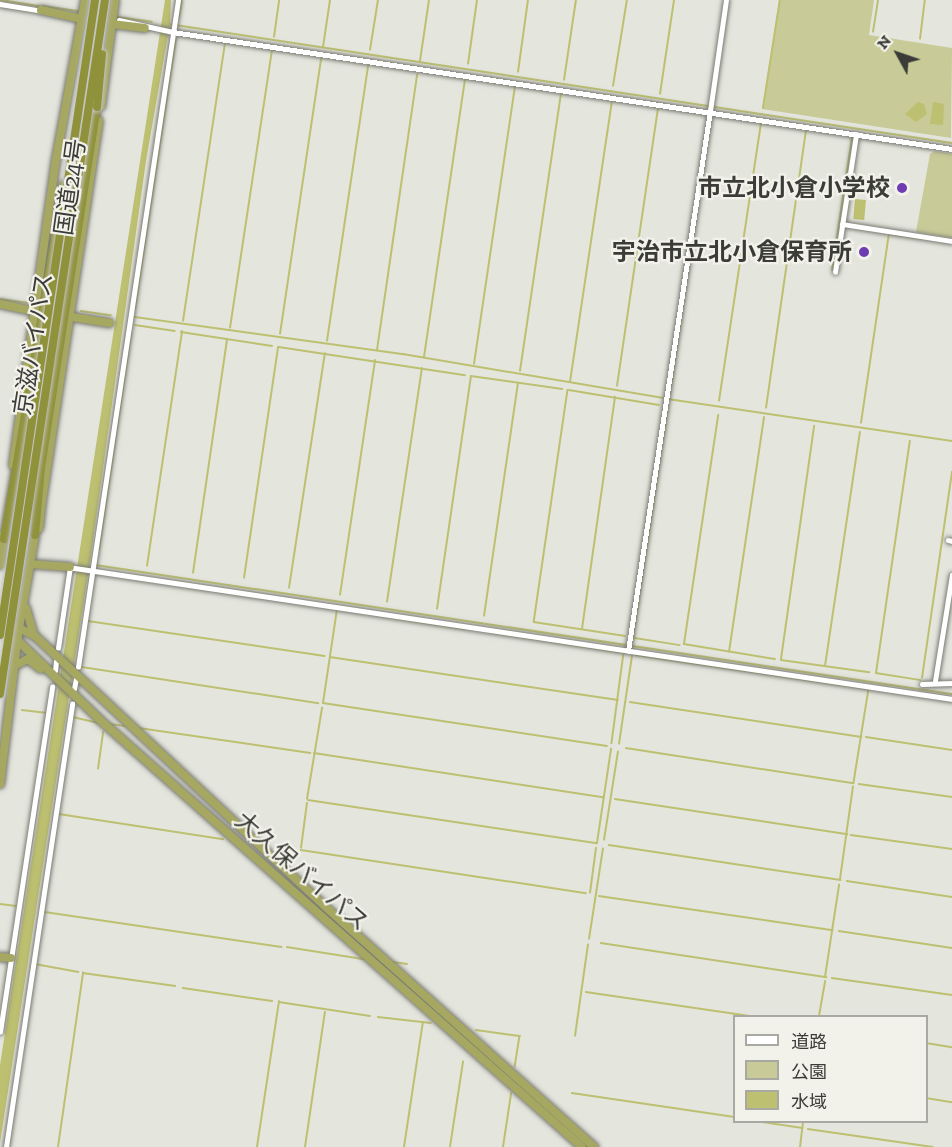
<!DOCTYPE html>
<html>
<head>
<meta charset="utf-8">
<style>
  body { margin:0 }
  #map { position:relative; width:952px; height:1147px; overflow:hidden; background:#e4e5dd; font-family:"Zilla Slab","Noto Sans JP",serif }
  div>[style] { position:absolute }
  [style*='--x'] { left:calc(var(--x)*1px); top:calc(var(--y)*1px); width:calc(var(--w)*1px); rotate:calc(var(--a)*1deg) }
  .green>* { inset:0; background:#c8cb97 }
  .water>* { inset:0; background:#bdc070; transform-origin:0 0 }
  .stream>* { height:1.5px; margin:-0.75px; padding:0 0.75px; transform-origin:0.75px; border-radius:0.75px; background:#bdc070 }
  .roads { filter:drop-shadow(0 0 2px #7a7b73) drop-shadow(0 0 2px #7a7b73) }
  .minor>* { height:4.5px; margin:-2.25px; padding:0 2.25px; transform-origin:2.25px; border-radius:2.25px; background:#fff }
  .tertiary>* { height:5px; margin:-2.5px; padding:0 2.5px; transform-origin:2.5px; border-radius:2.5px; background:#fff }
  .trunk>* { height:8px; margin:-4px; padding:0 4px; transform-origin:4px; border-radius:4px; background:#a6a862 }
  .motorway>* { height:8px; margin:-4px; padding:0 4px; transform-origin:4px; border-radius:4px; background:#90923b }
  .bridges { filter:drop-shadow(0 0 2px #c4c4c3) drop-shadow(0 0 2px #c4c4c3) }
  .motorway-bridge>* { height:8px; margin:-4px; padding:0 4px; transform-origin:4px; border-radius:4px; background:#90923b }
  .dots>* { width:16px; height:16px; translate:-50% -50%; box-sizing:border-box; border:3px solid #f2f2ea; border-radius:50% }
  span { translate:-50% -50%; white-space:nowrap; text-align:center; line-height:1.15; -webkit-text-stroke:4.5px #f2f2ea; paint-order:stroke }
  .street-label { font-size:24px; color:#3b3b38 }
  .poi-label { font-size:24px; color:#3b3b38; font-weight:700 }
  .right { translate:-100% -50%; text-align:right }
  .legend { position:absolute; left:733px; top:1015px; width:195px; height:108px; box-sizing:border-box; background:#f2f2ea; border:2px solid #a9a9a3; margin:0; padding:8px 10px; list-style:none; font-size:18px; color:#3b3b38 }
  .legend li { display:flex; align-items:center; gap:12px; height:30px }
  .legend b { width:30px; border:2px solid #a9a9a3 }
  .north { position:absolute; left:868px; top:24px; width:60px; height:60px; -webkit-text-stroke:4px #f2f2ea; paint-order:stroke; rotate:310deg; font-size:16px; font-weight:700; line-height:24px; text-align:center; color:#3b3b38 }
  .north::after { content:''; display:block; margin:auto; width:21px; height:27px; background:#3b3b38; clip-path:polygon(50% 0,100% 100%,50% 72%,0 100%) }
</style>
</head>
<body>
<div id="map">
  <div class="green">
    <i style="clip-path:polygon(779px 0,874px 0,869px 35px,952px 48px,951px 138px,762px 109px)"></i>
    <i style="clip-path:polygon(935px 151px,952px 154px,952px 238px,916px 232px,930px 154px)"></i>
  </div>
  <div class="water">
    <i style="clip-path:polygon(165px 0,171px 0,170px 23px,146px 161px,90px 561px,0 1143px,0 1065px)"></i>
    <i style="clip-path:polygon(918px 102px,924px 104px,927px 114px,916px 122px,905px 114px)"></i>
    <i style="clip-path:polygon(933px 102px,944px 104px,943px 125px,930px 124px)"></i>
    <i style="left:855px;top:199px;width:11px;height:20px;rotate:5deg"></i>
  </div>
  <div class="stream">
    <i style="--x:1;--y:0;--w:38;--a:9"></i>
    <i style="--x:43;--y:6;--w:35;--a:8"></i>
    <i style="--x:118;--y:17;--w:34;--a:8"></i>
    <i style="--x:179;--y:18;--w:18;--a:-81"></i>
    <i style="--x:169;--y:24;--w:792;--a:8.64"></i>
    <i style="--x:873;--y:32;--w:32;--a:-81"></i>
    <i style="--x:274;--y:37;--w:37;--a:-82"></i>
    <i style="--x:920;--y:39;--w:39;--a:-83"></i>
    <i style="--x:323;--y:47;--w:48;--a:-81.5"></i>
    <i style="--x:370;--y:50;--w:51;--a:-80.9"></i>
    <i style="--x:420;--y:61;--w:62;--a:-81.6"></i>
    <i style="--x:468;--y:64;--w:65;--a:-82"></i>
    <i style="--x:518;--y:72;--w:73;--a:-82.1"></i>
    <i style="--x:564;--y:80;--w:81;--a:-81.5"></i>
    <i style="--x:613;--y:86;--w:87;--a:-80.8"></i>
    <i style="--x:660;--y:94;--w:95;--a:-81.5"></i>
    <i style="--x:763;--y:108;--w:109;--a:-81.1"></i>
    <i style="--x:832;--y:270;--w:134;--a:-81.4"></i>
    <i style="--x:0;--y:299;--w:27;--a:8"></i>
    <i style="--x:135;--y:309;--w:273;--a:-81.4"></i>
    <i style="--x:81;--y:311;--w:30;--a:8"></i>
    <i style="--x:135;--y:317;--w:271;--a:7.9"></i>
    <i style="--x:403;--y:354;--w:264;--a:9.6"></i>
    <i style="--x:183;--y:321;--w:282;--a:-81.4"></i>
    <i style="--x:135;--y:325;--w:40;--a:8.5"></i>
    <i style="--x:230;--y:328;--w:280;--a:-81.4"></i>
    <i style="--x:181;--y:332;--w:92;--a:8.7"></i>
    <i style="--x:280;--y:334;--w:278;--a:-81.5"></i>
    <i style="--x:327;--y:341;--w:278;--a:-81.5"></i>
    <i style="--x:279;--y:347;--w:188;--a:8.6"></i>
    <i style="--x:377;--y:350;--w:278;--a:-81.7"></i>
    <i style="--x:424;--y:357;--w:281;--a:-81.6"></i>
    <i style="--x:474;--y:364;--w:280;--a:-81.6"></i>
    <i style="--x:520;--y:371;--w:279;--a:-81.6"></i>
    <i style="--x:471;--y:376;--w:92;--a:8.1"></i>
    <i style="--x:570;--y:382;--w:284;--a:-81.5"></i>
    <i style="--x:617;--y:386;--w:281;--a:-81.6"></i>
    <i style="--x:568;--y:390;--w:234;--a:98.3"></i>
    <i style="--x:534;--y:622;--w:92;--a:8.7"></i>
    <i style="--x:569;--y:390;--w:91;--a:9.5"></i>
    <i style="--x:670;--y:394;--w:279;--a:-81.6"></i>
    <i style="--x:668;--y:399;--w:287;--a:8.4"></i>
    <i style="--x:719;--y:401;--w:281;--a:-81.4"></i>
    <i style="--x:766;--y:408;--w:279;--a:-81.8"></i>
    <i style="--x:861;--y:423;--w:191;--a:-81.6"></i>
    <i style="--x:889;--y:234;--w:35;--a:8"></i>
    <i style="--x:99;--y:550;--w:219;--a:-81.6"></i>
    <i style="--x:96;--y:565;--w:866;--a:8.57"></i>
    <i style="--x:147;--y:566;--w:237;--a:-81.5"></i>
    <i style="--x:193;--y:573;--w:236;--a:-81.7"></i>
    <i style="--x:244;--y:578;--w:233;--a:-81.6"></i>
    <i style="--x:289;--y:588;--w:237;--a:-81.3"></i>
    <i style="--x:340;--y:595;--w:237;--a:-81.5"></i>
    <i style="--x:387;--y:602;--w:236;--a:-81.5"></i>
    <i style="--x:437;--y:609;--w:235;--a:-81.7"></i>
    <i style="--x:484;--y:616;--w:235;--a:-81.7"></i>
    <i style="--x:88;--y:621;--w:239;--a:8.4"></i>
    <i style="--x:582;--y:629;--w:234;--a:-81.9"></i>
    <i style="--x:489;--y:632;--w:137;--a:8.8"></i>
    <i style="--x:624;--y:653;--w:91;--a:97.6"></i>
    <i style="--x:633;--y:638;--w:234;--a:-81.4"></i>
    <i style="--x:635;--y:638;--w:45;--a:9"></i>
    <i style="--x:684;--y:644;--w:231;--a:-81.5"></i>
    <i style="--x:684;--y:644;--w:92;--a:9.4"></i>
    <i style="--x:729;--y:652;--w:237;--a:-81.5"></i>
    <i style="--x:636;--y:655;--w:235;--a:8.3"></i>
    <i style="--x:869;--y:689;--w:95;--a:99.1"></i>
    <i style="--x:330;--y:657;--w:291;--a:8.5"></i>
    <i style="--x:781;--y:659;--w:235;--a:-81.9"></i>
    <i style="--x:781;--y:660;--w:89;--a:7.8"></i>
    <i style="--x:825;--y:666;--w:236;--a:-81.5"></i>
    <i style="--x:82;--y:667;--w:239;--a:8.7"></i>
    <i style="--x:876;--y:673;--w:234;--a:-81.7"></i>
    <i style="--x:876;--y:673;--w:45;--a:9"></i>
    <i style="--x:922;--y:678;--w:208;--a:-81.7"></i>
    <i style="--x:630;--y:702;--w:234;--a:8.6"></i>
    <i style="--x:323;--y:703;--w:287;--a:8.6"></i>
    <i style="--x:323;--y:703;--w:95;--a:-81.5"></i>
    <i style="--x:337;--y:609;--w:130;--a:8.9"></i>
    <i style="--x:22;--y:710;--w:23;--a:7"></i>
    <i style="--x:73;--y:717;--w:27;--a:13"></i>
    <i style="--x:109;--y:724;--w:16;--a:7"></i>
    <i style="--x:139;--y:728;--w:173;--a:8.3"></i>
    <i style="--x:866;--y:737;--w:87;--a:8.6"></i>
    <i style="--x:619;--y:744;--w:89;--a:-81.6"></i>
    <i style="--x:626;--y:748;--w:230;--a:8.8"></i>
    <i style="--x:314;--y:753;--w:292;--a:8.7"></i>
    <i style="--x:98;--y:769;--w:37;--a:-82"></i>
    <i style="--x:859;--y:784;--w:94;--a:8"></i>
    <i style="--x:307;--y:799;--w:92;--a:-80.6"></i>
    <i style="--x:615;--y:799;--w:235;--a:8.6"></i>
    <i style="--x:308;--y:800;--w:292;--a:8.5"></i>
    <i style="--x:597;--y:843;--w:95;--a:-81.5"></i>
    <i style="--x:59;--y:814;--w:166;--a:8.7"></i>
    <i style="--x:851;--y:835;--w:102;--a:7.9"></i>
    <i style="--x:604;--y:840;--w:89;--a:-81"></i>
    <i style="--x:609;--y:845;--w:234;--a:8.6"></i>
    <i style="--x:279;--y:847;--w:14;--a:8"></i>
    <i style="--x:301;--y:848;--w:45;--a:-82.4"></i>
    <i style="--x:301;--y:850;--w:288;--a:8.6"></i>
    <i style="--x:840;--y:879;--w:93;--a:-82"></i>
    <i style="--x:847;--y:881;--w:106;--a:8.7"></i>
    <i style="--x:590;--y:893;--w:45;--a:-82.4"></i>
    <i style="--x:599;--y:896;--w:236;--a:8.3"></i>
    <i style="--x:0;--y:904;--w:16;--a:7"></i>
    <i style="--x:45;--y:912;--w:239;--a:8.4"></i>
    <i style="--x:839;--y:931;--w:114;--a:8.6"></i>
    <i style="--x:589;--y:939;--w:91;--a:-81.2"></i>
    <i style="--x:601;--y:943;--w:228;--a:8.6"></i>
    <i style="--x:287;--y:947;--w:78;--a:8.9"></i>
    <i style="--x:393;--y:962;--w:14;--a:8"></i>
    <i style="--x:35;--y:964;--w:44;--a:10.5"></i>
    <i style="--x:825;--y:977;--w:93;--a:-81.3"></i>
    <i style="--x:832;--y:978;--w:121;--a:8.1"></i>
    <i style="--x:183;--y:988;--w:90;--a:8.3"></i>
    <i style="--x:586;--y:992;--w:167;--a:8.3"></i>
    <i style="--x:819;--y:1016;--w:35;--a:-80"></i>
    <i style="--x:378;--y:1017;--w:53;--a:6.5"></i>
    <i style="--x:476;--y:1030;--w:44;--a:7.8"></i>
    <i style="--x:520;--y:1036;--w:31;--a:99"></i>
    <i style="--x:575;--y:1036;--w:92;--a:-81.9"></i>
    <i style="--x:926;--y:1043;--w:26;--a:9"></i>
    <i style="--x:572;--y:1093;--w:164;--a:8.4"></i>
    <i style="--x:926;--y:1098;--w:26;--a:9"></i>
    <i style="--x:762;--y:1122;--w:41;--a:8.3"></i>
    <i style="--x:808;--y:1129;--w:126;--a:8.2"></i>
    <i style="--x:58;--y:1147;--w:176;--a:-81.8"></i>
    <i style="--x:83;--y:973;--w:93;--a:8"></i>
    <i style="--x:257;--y:1147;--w:147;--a:-81.4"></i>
    <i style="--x:279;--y:1002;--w:92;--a:8.7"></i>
    <i style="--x:305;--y:1147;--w:136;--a:-81.6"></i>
    <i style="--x:404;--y:1147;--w:126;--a:-81.4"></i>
    <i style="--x:450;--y:1147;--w:86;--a:-81.3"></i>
    <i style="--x:503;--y:1147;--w:54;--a:-81.4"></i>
    <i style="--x:800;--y:1147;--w:25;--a:-83"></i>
  </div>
  <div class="roads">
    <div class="minor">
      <i style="--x:0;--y:4;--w:44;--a:9.2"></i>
      <i style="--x:119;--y:20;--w:55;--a:12.5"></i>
      <i style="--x:173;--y:32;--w:788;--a:8.54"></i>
      <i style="--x:842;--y:224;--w:111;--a:8.8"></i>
      <i style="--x:835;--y:272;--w:139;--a:-81.3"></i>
      <i style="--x:948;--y:540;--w:4;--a:14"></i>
      <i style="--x:68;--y:567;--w:894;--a:8.49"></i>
      <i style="--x:58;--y:648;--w:82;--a:-81.6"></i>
      <i style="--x:628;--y:651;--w:546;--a:-81.37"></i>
      <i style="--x:78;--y:667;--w:674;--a:-81.47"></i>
      <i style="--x:55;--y:671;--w:10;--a:-84"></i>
      <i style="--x:935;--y:681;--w:107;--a:-80.9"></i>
      <i style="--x:922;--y:684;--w:30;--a:-2"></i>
      <i style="--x:74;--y:689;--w:10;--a:-79"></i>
      <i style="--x:0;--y:1032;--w:349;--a:-81.4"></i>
      <i style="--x:6;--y:1147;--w:448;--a:-81.5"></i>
    </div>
    <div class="tertiary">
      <i style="--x:710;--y:111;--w:112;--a:-81.8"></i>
    </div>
    <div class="trunk">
      <i style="--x:41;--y:10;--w:42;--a:12.4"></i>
      <i style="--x:112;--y:24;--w:33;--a:7"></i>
      <i style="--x:101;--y:106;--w:107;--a:-82.5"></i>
      <i style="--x:0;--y:304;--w:35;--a:12"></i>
      <i style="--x:72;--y:317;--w:38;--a:9"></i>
      <i style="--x:13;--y:465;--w:308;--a:-82"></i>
      <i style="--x:56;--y:160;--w:163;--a:-79.7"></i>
      <i style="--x:42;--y:501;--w:384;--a:-81.5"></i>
      <i style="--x:39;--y:528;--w:30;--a:-84"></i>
      <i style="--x:30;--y:564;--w:40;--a:4.3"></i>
      <i style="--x:0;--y:565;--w:31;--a:-83"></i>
      <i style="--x:26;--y:608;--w:26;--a:74"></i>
      <i style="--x:0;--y:626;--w:19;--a:6"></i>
      <i style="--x:19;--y:628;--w:18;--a:27"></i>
      <i style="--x:35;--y:636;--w:402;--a:43"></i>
      <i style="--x:329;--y:910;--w:356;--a:41.8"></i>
      <i style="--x:16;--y:639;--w:115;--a:43.9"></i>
      <i style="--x:99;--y:719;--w:645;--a:41.55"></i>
      <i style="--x:14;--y:666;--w:16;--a:-27"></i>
      <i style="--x:28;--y:659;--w:16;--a:38"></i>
      <i style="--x:0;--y:784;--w:157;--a:-83.1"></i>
      <i style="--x:19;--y:628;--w:99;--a:-80.2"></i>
      <i style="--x:0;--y:957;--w:11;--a:5"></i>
    </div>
    <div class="motorway">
      <i style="--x:35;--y:535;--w:67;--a:-84.9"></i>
      <i style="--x:41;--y:468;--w:365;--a:-81.2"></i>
      <i style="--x:4;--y:539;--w:359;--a:-80.4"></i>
    </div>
  </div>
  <div class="bridges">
    <div class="motorway-bridge">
      <i style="--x:97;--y:107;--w:53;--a:-84.6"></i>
      <i style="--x:0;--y:635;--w:642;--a:-81.49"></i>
      <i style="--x:0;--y:694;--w:702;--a:-81.4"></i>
    </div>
  </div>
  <div class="dots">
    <i style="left:902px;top:188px;background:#703cb3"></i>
    <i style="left:864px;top:252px;background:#703cb3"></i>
  </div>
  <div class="street-label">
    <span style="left:70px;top:187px;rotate:-82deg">国道24号</span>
    <span style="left:33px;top:344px;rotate:-81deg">京滋バイパス</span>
    <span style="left:302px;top:871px;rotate:41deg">大久保バイパス</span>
  </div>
  <div class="poi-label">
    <span class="right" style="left:890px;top:188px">市立北小倉小学校</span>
    <span class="right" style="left:852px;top:252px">宇治市立北小倉保育所</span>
  </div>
  <ul class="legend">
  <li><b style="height:8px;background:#fff"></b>道路</li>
  <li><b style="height:16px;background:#c8cb97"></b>公園</li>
  <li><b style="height:16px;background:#bdc070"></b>水域</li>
  </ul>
  <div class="north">N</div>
</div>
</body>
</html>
